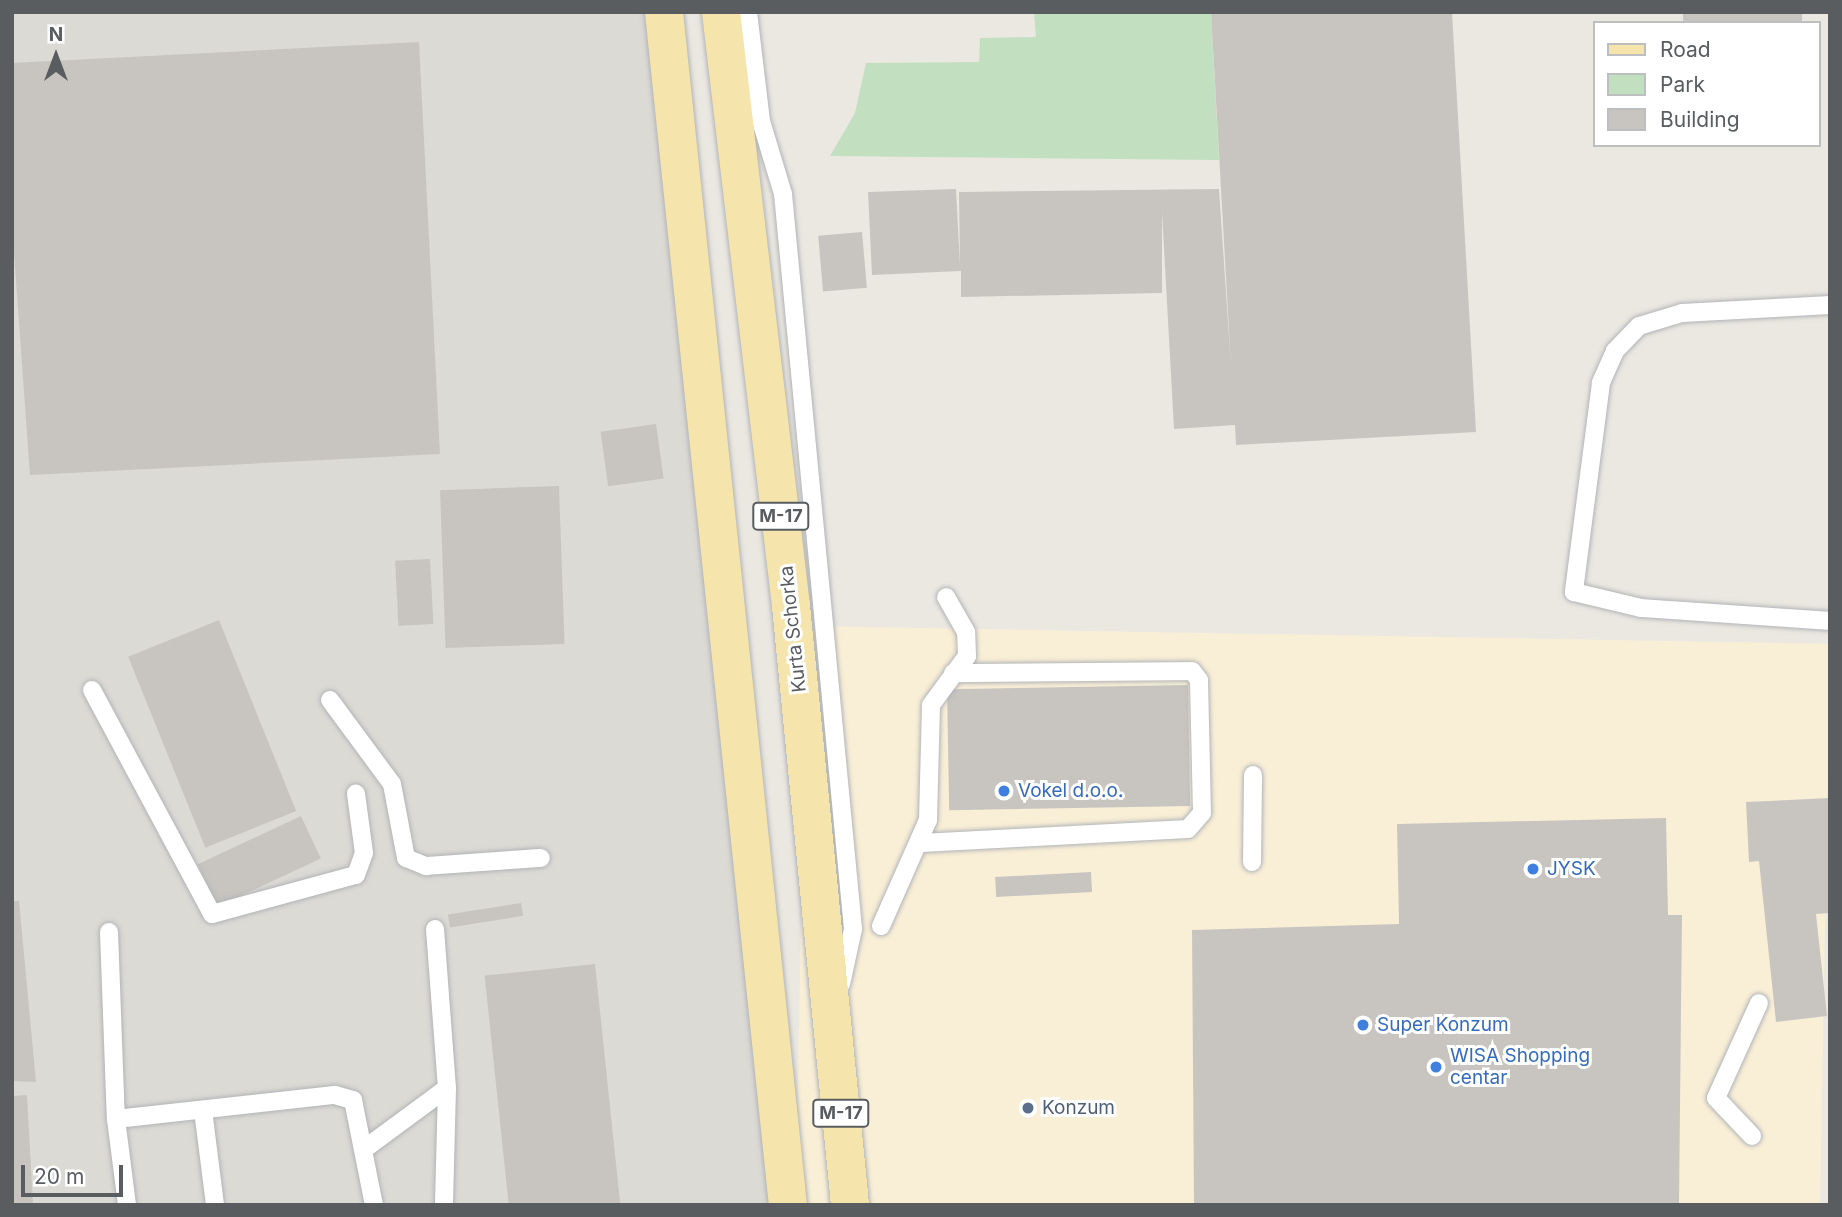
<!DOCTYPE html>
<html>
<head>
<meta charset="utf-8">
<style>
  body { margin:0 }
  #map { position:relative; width:1842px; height:1217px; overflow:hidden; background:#ebe8e1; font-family:Inter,sans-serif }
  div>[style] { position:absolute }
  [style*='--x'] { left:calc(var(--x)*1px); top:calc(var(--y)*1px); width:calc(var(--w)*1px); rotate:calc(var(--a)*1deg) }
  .commercial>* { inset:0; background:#f9efd7; transform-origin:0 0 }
  .industrial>* { inset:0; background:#dcdad5 }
  .green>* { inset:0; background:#c2e0c0 }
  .building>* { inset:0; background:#c8c5c0; transform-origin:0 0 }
  .roads { filter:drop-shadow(0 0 2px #b1b4b7) drop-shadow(0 0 2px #b1b4b7) }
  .lane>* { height:18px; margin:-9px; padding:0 9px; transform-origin:9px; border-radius:9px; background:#fff }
  .primary>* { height:38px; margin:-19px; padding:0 19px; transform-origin:19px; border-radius:19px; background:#f5e4ab }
  .dots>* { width:19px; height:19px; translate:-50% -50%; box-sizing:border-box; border:4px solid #fff; border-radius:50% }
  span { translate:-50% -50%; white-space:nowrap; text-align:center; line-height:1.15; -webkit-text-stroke:6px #fff; paint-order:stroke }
  .shield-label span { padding:2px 5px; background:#fff; border:2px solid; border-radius:5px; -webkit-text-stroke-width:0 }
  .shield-label { font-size:18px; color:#595d60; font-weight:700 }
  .street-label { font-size:19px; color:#595d60 }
  .shop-label { font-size:19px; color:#366cbe }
  .left { translate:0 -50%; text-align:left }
  .service-label { font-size:19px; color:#4e5e75 }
  .frame { position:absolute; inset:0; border:14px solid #595d60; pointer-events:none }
  .legend { position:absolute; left:1593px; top:21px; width:228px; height:126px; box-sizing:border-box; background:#fff; border:2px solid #bdbebf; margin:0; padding:9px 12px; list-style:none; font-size:21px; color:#595d60 }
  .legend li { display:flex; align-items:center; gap:14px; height:35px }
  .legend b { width:35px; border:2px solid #bdbebf }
  .north { position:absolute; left:21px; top:21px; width:70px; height:70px; -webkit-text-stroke:5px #fff; paint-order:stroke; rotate:0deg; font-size:19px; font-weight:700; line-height:28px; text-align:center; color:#595d60 }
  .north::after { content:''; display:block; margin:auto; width:24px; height:32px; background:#595d60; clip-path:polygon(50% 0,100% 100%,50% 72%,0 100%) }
  .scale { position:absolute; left:21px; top:1165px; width:102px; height:32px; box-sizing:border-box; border:4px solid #595d60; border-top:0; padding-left:9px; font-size:21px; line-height:24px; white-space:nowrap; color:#595d60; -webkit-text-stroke:5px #fff; paint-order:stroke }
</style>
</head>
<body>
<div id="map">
  <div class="commercial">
    <i style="left:806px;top:626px;width:1024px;height:583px;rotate:1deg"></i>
  </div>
  <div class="industrial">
    <i style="clip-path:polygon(12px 12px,662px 12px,786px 1205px,12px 1205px)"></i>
  </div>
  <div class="green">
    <i style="clip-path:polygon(1034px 12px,1211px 12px,1219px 160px,830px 156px,855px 113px,866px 63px,979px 62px,980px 38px,1036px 37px)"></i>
  </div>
  <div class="building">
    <i style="clip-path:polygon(1211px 12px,1452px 12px,1476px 432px,1236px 445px,1235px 425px,1174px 429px,1162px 212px,1162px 293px,961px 297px,961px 271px,872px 275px,868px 192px,956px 189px,960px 266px,959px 192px,1219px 189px,1231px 366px)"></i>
    <i style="left:1683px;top:12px;width:119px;height:11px"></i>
    <i style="clip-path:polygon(419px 42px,440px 454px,30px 475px,12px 225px,12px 63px)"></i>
    <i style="left:862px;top:232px;width:56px;height:44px;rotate:85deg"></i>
    <i style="left:656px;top:424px;width:55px;height:56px;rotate:82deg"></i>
    <i style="left:559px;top:486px;width:158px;height:119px;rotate:88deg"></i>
    <i style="left:430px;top:559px;width:65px;height:35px;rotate:87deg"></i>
    <i style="left:219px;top:620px;width:206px;height:98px;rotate:68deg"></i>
    <i style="left:1188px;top:685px;width:121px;height:241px;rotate:89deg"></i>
    <i style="clip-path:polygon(1830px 798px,1830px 913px,1816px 914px,1827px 1016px,1776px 1022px,1759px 861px,1749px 862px,1746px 802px)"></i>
    <i style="left:301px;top:816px;width:47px;height:114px;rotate:65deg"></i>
    <i style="clip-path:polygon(1666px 818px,1668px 915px,1682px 915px,1679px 1205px,1194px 1205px,1192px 930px,1399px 924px,1397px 824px)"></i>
    <i style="left:1091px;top:872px;width:20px;height:96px;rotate:87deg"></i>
    <i style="clip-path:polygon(12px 901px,19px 901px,36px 1082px,12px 1081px)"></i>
    <i style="left:521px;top:903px;width:13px;height:74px;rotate:81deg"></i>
    <i style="left:595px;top:964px;width:242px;height:111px;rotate:84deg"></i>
    <i style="clip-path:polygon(27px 1095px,33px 1205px,12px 1205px,12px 1096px)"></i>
  </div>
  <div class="roads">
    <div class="lane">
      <i style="--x:748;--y:12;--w:110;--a:83.2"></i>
      <i style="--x:761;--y:121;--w:76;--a:73.2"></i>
      <i style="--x:783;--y:194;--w:738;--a:84.56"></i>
      <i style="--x:853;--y:929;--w:56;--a:102.3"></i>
      <i style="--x:1830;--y:305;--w:148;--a:176.9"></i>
      <i style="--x:1682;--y:313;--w:45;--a:163.2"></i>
      <i style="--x:1639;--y:326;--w:35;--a:134"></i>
      <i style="--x:1615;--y:351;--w:35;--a:114"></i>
      <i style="--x:1601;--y:383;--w:211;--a:97.4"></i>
      <i style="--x:1574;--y:592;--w:69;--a:13.4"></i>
      <i style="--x:1641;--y:608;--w:189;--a:3.9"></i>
      <i style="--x:92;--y:690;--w:254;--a:61.8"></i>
      <i style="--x:212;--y:914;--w:149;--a:-15.2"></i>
      <i style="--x:356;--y:875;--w:23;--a:-70"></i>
      <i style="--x:364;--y:853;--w:60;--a:-97.7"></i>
      <i style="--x:330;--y:700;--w:104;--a:53.6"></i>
      <i style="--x:392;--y:784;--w:75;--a:79.3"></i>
      <i style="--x:406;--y:858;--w:22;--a:22"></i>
      <i style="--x:426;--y:866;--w:115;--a:-4"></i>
      <i style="--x:921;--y:843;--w:267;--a:-3"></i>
      <i style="--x:1188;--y:829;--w:21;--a:-49"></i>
      <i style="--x:1202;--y:813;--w:133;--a:-91.3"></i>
      <i style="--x:1199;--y:680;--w:11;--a:-128"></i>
      <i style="--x:1192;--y:671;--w:239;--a:179.5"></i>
      <i style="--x:1252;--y:862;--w:87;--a:-89.3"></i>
      <i style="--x:881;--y:926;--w:116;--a:-66.1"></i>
      <i style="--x:928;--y:820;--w:115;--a:-88.5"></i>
      <i style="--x:931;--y:705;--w:61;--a:-53.7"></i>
      <i style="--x:967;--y:656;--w:24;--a:-92"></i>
      <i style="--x:966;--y:632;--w:40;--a:-119.7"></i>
      <i style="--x:435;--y:929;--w:159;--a:85.7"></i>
      <i style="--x:447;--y:1088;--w:117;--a:91.5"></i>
      <i style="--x:109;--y:932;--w:187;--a:87.9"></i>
      <i style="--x:116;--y:1119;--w:220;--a:-6.3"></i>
      <i style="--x:335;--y:1095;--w:19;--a:16"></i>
      <i style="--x:353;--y:1100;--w:107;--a:78.7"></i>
      <i style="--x:203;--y:1110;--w:96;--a:82.8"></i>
      <i style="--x:116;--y:1119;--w:87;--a:82.7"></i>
      <i style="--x:1752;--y:1136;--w:52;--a:-133.5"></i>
      <i style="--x:1716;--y:1098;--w:104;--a:-65.6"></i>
      <i style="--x:367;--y:1147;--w:99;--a:-36.4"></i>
    </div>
    <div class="primary">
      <i style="--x:664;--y:12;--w:1199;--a:84.07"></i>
      <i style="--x:721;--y:12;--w:598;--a:83.28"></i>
      <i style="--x:791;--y:606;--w:602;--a:84.37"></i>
    </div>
  </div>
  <div class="dots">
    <i style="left:1004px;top:791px;background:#3f7fe0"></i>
    <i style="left:1533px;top:869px;background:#3f7fe0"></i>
    <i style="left:1363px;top:1025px;background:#3f7fe0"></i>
    <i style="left:1436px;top:1067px;background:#3f7fe0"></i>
    <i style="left:1028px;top:1108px;background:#5c6f8a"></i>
  </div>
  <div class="shield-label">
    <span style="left:781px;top:516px">M-17</span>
    <span style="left:841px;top:1113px">M-17</span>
  </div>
  <div class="street-label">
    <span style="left:793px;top:629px;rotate:-96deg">Kurta Schorka</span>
  </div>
  <div class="shop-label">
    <span class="left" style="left:1018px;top:791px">Vokel d.o.o.</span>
    <span class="left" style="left:1547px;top:869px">JYSK</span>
    <span class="left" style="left:1377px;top:1025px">Super Konzum</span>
    <span class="left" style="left:1450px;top:1067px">WISA Shopping<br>centar</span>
  </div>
  <div class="service-label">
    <span class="left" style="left:1042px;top:1108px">Konzum</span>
  </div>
  <div class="frame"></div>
  <ul class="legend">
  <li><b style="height:9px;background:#f5e4ab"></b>Road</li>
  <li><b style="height:19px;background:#c2e0c0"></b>Park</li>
  <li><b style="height:19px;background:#c8c5c0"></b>Building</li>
  </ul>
  <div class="north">N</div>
  <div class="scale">20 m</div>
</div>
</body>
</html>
